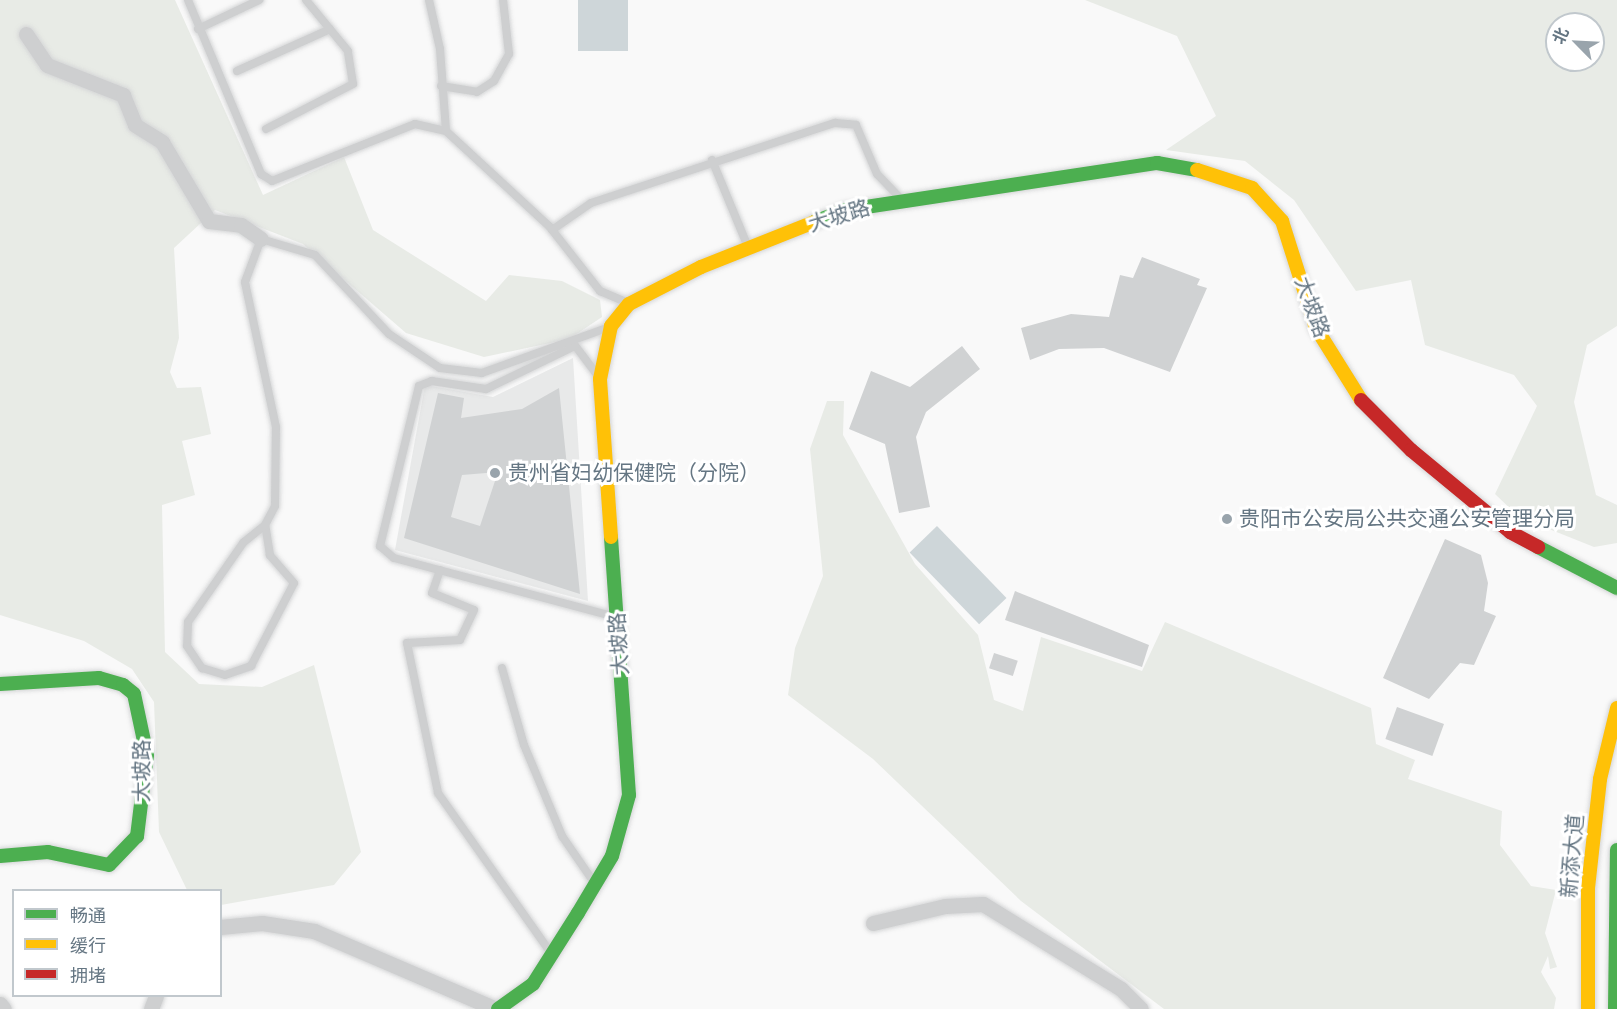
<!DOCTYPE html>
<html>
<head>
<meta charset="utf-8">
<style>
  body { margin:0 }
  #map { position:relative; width:1617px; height:1009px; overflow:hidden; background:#f9f9f9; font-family:"Archivo Narrow","Noto Sans SC",sans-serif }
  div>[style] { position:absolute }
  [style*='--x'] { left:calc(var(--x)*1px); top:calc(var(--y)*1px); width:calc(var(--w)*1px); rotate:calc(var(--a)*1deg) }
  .built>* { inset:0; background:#e8e9e9 }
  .green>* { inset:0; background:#e8ebe6 }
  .water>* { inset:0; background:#ced6d9; transform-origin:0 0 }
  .building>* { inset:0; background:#d0d2d3; transform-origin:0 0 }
  .roads { filter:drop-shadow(0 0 2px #d5d6d7) drop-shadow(0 0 2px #d5d6d7) }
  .lane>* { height:8px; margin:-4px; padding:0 4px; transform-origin:4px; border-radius:4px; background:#cecfd0 }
  .street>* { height:15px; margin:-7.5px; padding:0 7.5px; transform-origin:7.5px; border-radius:7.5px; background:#cecfd0 }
  .fast>* { height:14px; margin:-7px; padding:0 7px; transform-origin:7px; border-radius:7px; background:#4caf50 }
  .slow>* { height:14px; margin:-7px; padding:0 7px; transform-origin:7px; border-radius:7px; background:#ffc107 }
  .jam>* { height:14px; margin:-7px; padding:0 7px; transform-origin:7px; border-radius:7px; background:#c62828 }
  .dots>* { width:16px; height:16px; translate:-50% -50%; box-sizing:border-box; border:3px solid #fff; border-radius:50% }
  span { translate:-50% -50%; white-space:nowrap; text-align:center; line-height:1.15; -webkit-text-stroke:6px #fff; paint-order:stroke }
  .street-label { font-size:21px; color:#657683 }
  .poi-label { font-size:21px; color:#657683 }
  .left { translate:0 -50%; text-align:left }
  .legend { position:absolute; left:12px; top:889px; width:210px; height:108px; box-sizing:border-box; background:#fff; border:2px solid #c1c8cd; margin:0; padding:8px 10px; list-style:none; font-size:18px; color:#657683 }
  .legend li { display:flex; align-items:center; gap:12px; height:30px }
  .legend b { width:30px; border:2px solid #c1c8cd }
  .north { position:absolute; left:1545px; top:12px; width:60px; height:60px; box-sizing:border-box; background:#fff; border:2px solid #c1c8cd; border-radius:50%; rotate:294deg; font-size:16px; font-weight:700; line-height:24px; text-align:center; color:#657683 }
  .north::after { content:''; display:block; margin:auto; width:21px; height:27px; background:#99a4ac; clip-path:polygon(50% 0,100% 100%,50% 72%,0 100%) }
</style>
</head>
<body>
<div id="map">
  <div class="built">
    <i style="clip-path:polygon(573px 358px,588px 601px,395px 550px,425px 385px,493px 397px)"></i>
  </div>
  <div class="green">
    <i style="clip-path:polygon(0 0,175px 0,263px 195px,344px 157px,373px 230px,486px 301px,509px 275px,562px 281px,600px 300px,602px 317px,569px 339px,484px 357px,406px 333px,303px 244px,215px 210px,174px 248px,179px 338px,170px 372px,177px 388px,201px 387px,211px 434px,182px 441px,195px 495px,162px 505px,165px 652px,199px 684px,262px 687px,314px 665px,361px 852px,334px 885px,221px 905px,220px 890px,187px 890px,159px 832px,154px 702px,132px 669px,84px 641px,0 615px)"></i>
    <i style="clip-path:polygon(evenodd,1085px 0,1617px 0,1617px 326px,1587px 345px,1574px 402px,1596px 495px,1617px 505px,1617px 543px,1594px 547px,1519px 517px,1495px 494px,1537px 406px,1514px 375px,1425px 345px,1411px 280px,1356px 291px,1294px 200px,1245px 161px,1166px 150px,1216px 116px,1177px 36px,1085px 0,1557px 24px,1593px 24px,1593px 60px,1557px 60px,1557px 24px)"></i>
    <i style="clip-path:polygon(827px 401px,844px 401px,843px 435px,915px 564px,978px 635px,994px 700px,1023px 711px,1041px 637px,1142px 671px,1165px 622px,1371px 708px,1376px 744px,1415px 760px,1408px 779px,1502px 811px,1500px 845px,1531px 886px,1556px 890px,1545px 933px,1557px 967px,1550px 969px,1548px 956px,1541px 972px,1556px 998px,1554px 1009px,1164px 1009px,1021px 901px,873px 759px,788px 695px,795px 648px,823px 576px,810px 449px)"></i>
  </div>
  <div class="water">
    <i style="left:578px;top:0;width:50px;height:51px"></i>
    <i style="left:937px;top:526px;width:100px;height:38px;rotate:46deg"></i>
  </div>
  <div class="building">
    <i style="clip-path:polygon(1142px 257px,1200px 279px,1197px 285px,1207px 288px,1170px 372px,1104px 348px,1059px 349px,1030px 360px,1021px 328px,1071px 314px,1109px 317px,1120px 275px,1133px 278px)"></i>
    <i style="clip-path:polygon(962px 346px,980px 369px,926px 412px,916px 437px,930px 507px,899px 513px,885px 444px,849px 429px,871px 371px,910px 387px)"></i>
    <i style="clip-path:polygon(evenodd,559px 388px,580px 594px,404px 538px,438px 393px,464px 398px,461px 418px,522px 409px,559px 388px,498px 472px,480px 526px,451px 517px,462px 475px,498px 472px)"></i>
    <i style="clip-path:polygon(1445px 539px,1481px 555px,1488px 583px,1484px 611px,1496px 616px,1474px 665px,1460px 663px,1429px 699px,1383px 678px)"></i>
    <i style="clip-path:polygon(1015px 591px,1149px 645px,1142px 667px,1005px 620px)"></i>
    <i style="left:994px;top:653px;width:25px;height:16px;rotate:18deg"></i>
    <i style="left:1397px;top:707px;width:50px;height:34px;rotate:20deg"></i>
  </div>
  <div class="roads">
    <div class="lane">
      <i style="--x:188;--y:0;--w:189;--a:67.2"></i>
      <i style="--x:261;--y:174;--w:13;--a:32"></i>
      <i style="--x:272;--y:181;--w:154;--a:-21.7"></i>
      <i style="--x:415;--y:124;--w:32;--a:13"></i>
      <i style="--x:429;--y:0;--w:50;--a:77.3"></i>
      <i style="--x:440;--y:49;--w:82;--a:85.8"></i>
      <i style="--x:446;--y:131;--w:140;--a:42.7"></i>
      <i style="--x:549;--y:226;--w:83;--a:51.9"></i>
      <i style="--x:600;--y:291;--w:30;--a:23"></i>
      <i style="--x:198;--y:29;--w:68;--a:-25.4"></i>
      <i style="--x:237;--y:71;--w:102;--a:-24.3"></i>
      <i style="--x:441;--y:86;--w:36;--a:9"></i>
      <i style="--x:477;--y:92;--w:20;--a:-33"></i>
      <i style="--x:494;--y:81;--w:31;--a:-61"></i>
      <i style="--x:509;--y:54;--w:54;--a:-96.3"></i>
      <i style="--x:266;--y:129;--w:98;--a:-27.3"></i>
      <i style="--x:353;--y:84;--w:33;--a:-99"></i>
      <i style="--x:348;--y:51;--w:66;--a:-129.5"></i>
      <i style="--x:712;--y:160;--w:94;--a:67.5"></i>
      <i style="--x:552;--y:230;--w:47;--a:-34.7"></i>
      <i style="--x:591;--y:203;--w:257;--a:-18.2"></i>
      <i style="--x:835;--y:123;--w:21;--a:5"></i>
      <i style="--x:856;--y:125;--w:53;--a:66.8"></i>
      <i style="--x:877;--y:174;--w:35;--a:46"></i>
      <i style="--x:598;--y:376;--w:38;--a:-127"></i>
      <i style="--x:575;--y:346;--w:99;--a:154.2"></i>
      <i style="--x:486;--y:389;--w:55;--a:-171.6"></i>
      <i style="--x:432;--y:381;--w:14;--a:159"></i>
      <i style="--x:419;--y:386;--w:165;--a:103.7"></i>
      <i style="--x:380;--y:546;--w:18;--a:41"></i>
      <i style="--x:394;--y:558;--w:229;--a:14.9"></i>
      <i style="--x:265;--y:525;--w:28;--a:141"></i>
      <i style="--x:243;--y:543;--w:96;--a:124.8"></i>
      <i style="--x:188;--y:622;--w:24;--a:92"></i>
      <i style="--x:187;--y:646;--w:27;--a:56"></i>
      <i style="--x:202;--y:668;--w:24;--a:17"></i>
      <i style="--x:225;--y:675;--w:28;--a:-19"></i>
      <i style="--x:251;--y:666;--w:93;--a:-62.6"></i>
      <i style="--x:294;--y:583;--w:37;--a:-131"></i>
      <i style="--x:270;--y:555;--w:30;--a:-99"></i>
      <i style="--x:265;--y:525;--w:21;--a:-62"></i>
      <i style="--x:275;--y:506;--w:79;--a:-89.3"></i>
      <i style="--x:276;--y:427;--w:148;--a:-102.1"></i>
      <i style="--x:245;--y:282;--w:46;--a:-69.6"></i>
      <i style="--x:261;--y:239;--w:56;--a:16.5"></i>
      <i style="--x:315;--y:255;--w:108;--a:46.9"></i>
      <i style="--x:389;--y:334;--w:61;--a:33.7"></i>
      <i style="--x:440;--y:368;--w:42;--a:6.8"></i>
      <i style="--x:482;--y:373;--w:133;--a:-19.8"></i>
      <i style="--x:440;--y:570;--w:24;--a:109"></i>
      <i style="--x:432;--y:593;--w:45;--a:22"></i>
      <i style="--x:474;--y:610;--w:33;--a:115"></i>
      <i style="--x:460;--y:640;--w:53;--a:176.8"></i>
      <i style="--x:407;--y:643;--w:153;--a:78.3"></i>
      <i style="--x:438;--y:793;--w:196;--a:54.8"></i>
      <i style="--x:502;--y:668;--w:80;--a:74.1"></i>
      <i style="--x:524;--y:745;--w:99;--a:67.3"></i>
      <i style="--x:562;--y:836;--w:55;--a:55.4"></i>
    </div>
    <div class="street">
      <i style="--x:26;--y:34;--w:37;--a:56"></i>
      <i style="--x:47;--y:65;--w:82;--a:21.5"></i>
      <i style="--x:123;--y:95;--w:32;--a:68"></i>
      <i style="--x:135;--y:125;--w:32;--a:32"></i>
      <i style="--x:162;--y:142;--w:92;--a:59.3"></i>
      <i style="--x:209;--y:221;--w:32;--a:7"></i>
      <i style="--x:241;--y:225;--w:24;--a:35"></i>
      <i style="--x:873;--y:923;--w:74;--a:-13.3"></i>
      <i style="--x:945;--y:906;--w:38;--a:-3"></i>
      <i style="--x:983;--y:904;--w:162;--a:31.6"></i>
      <i style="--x:1121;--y:989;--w:28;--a:45"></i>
      <i style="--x:220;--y:927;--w:42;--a:-5.4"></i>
      <i style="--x:262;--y:923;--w:53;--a:8.7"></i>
      <i style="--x:314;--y:931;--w:198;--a:23.2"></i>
      <i style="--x:0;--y:1004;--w:6;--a:51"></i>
      <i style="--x:151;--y:1009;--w:14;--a:-69"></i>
    </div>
    <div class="fast">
      <i style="--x:814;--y:222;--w:34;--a:-21"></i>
      <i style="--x:846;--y:210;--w:315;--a:-8.6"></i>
      <i style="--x:1157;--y:163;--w:41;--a:9.9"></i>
      <i style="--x:1538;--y:547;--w:89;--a:27.4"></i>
      <i style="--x:0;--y:684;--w:99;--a:-3.5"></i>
      <i style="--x:99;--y:678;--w:25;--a:16"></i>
      <i style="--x:123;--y:685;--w:14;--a:39"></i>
      <i style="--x:134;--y:694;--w:62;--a:78"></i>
      <i style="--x:147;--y:755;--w:82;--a:97"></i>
      <i style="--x:137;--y:836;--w:40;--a:134"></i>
      <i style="--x:109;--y:865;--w:62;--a:-168"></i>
      <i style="--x:48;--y:852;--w:48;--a:175.2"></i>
      <i style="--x:498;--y:1009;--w:43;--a:-35.5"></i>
      <i style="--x:533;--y:984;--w:84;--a:-57.6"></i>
      <i style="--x:578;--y:913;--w:66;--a:-59.2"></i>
      <i style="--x:612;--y:856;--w:63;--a:-74.4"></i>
      <i style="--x:629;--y:795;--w:259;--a:-94"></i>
      <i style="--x:1615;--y:1009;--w:159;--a:-89.3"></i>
    </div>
    <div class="slow">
      <i style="--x:1197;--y:170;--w:58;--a:18.1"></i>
      <i style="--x:1252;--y:188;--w:45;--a:47.7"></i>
      <i style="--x:1282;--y:221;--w:112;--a:72.4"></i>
      <i style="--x:1316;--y:328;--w:85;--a:58"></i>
      <i style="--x:611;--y:537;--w:158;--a:-94"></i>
      <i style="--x:600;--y:379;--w:54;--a:-78.3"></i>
      <i style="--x:611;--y:326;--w:28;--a:-51"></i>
      <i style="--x:629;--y:304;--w:81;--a:-27.2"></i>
      <i style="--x:701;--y:267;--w:122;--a:-21.7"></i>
      <i style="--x:1588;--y:1009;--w:121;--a:-90"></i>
      <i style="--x:1588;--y:888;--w:110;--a:-83.7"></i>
      <i style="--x:1600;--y:779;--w:73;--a:-76.5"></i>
    </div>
    <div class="jam">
      <i style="--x:1361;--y:400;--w:71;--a:45"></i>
      <i style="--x:1411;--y:450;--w:129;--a:39.6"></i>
      <i style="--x:1510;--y:532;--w:32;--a:28"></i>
    </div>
  </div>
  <div class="dots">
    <i style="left:495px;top:473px;background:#99a4ac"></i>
    <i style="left:1227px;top:519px;background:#99a4ac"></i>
  </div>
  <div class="street-label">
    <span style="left:839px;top:216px;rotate:-17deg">大坡路</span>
    <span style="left:1312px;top:307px;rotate:70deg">大坡路</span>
    <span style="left:619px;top:644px;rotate:-94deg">大坡路</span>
    <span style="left:142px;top:771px;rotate:-90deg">大坡路</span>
    <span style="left:1572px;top:856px;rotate:-85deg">新添大道</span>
  </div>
  <div class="poi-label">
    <span class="left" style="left:508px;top:473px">贵州省妇幼保健院（分院）</span>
    <span class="left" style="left:1239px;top:519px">贵阳市公安局公共交通公安管理分局</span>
  </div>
  <ul class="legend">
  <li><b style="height:8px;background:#4caf50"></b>畅通</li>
  <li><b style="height:8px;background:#ffc107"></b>缓行</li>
  <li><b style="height:8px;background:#c62828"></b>拥堵</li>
  </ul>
  <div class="north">北</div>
</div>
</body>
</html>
